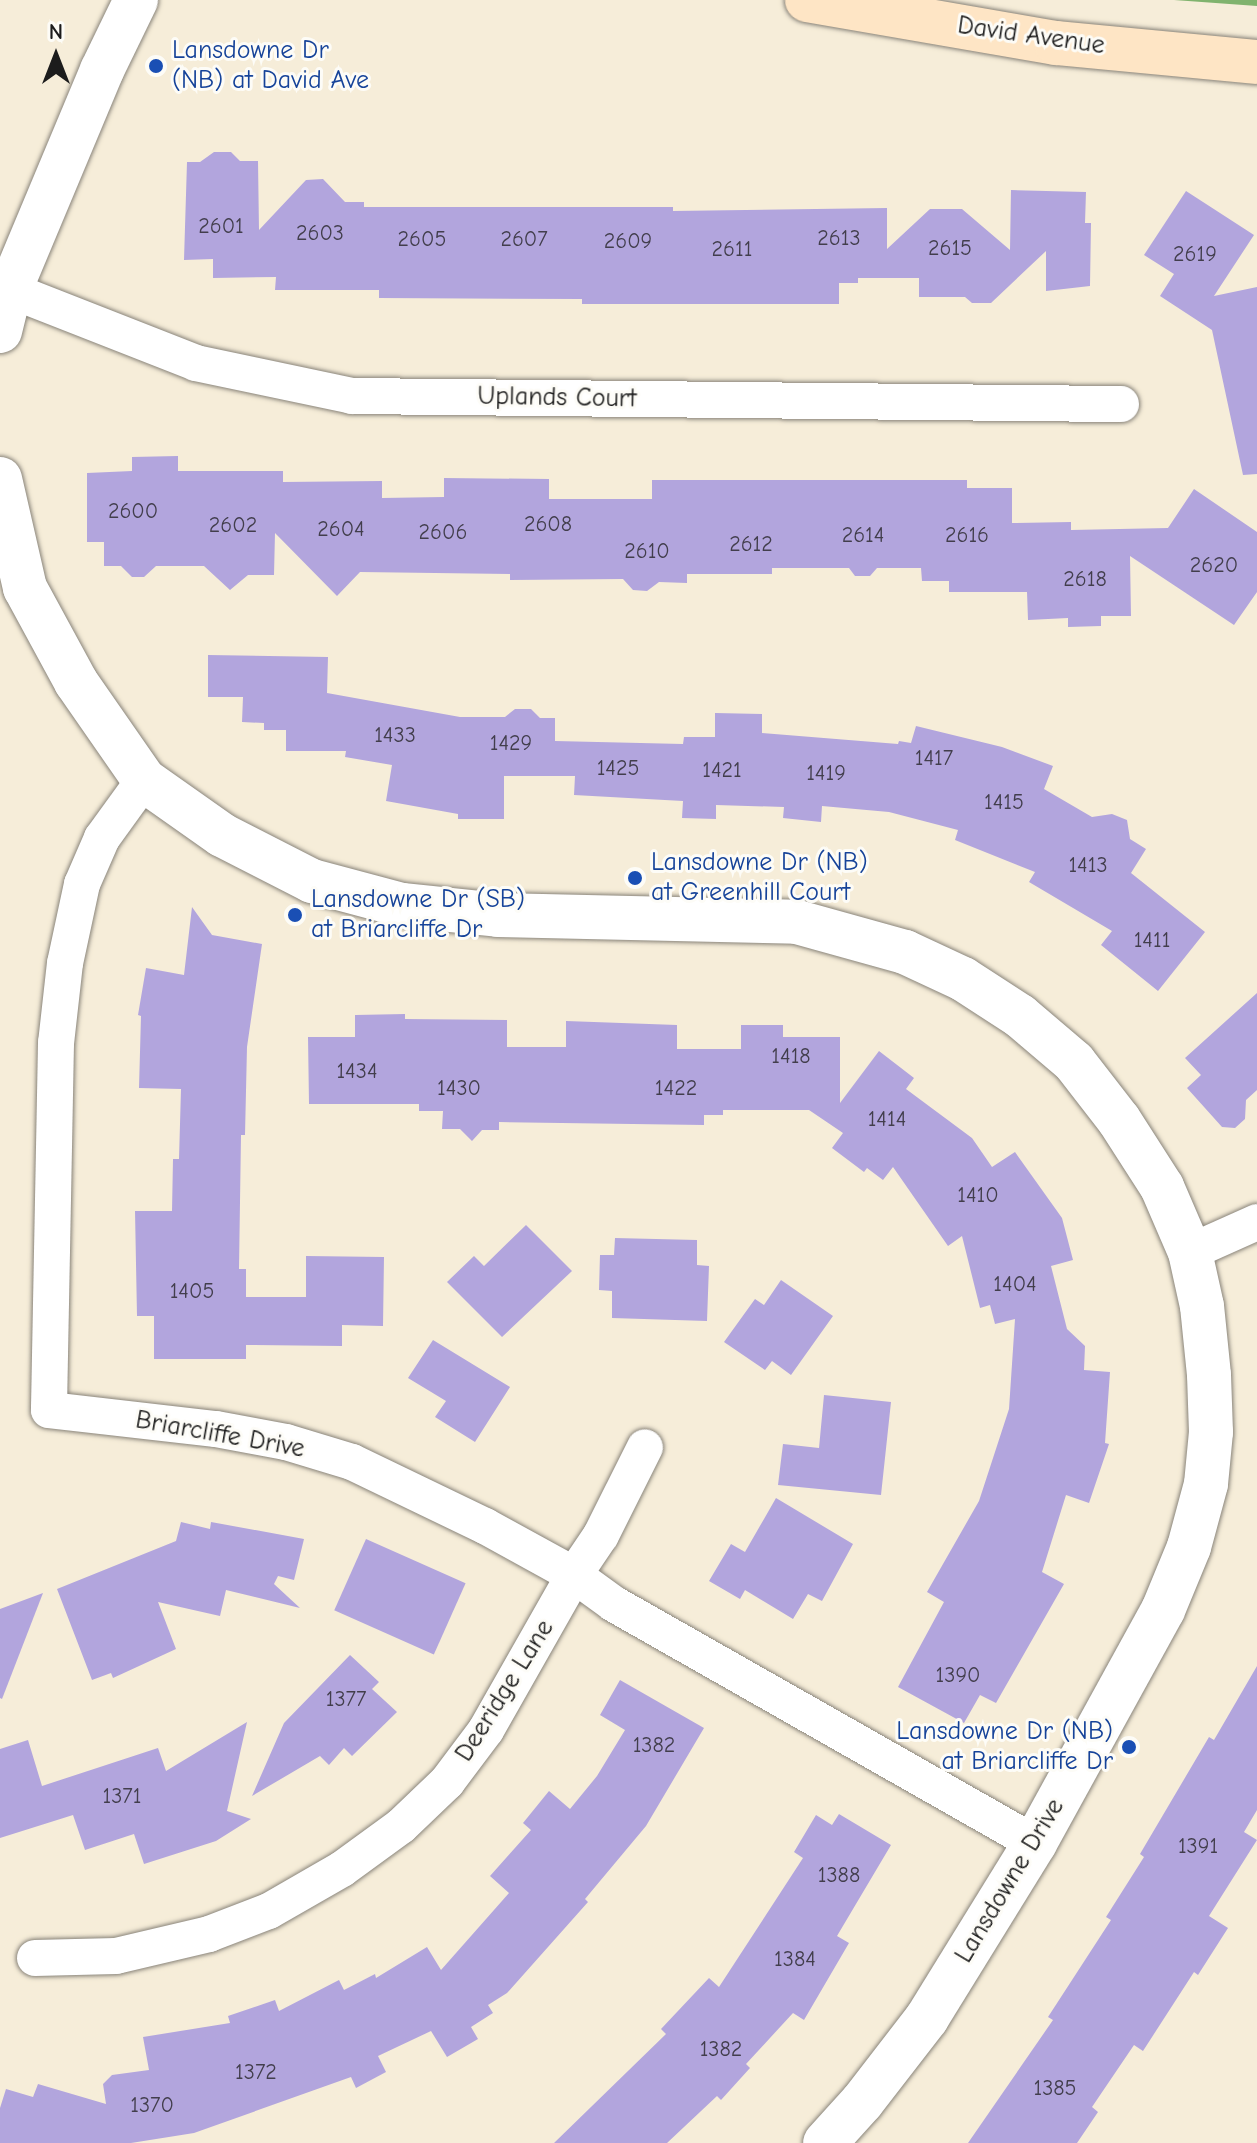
<!DOCTYPE html>
<html>
<head>
<meta charset="utf-8">
<style>
  body { margin:0 }
  #map { position:relative; width:1257px; height:2143px; overflow:hidden; background:#f6edd9; font-family:"Comic Neue",sans-serif }
  div>[style] { position:absolute }
  [style*='--x'] { left:calc(var(--x)*1px); top:calc(var(--y)*1px); width:calc(var(--w)*1px); rotate:calc(var(--a)*1deg) }
  .forest>* { inset:0; background:#80b36e }
  .building>* { inset:0; background:#b2a5dd; transform-origin:0 0 }
  .roads { filter:drop-shadow(0 0 2px #89847a) drop-shadow(0 0 2px #89847a) }
  .minor>* { height:36px; margin:-18px; padding:0 18px; transform-origin:18px; border-radius:18px; background:#fff }
  .tertiary>* { height:44px; margin:-22px; padding:0 22px; transform-origin:22px; border-radius:22px; background:#fff }
  .secondary>* { height:44px; margin:-22px; padding:0 22px; transform-origin:22px; border-radius:22px; background:#fee5c5 }
  .dots>* { width:22px; height:22px; translate:-50% -50%; box-sizing:border-box; border:4px solid #fdfcf7; border-radius:50% }
  span { translate:-50% -50%; white-space:nowrap; text-align:center; line-height:1.15; -webkit-text-stroke:6px #fdfcf7; paint-order:stroke }
  .number-label { font-size:22px; color:#423e4c }
  .number-label span { -webkit-text-stroke-width:0 }
  .street-label { font-size:26px; color:#1c1c1c }
  .transit-label { font-size:26px; color:#164399 }
  .left { translate:0 -50%; text-align:left }
  .right { translate:-100% -50%; text-align:right }
  .north { position:absolute; left:16px; top:16px; width:80px; height:80px; -webkit-text-stroke:6px #fdfcf7; paint-order:stroke; rotate:0deg; font-size:22px; font-weight:700; line-height:32px; text-align:center; color:#1c1c1c }
  .north::after { content:''; display:block; margin:auto; width:28px; height:36px; background:#1c1c1c; clip-path:polygon(50% 0,100% 100%,50% 72%,0 100%) }
</style>
</head>
<body>
<div id="map">
  <div class="forest">
    <i style="clip-path:polygon(1174px 0,1257px 0,1257px 6px)"></i>
  </div>
  <div class="building">
    <i style="clip-path:polygon(214px 152px,231px 152px,240px 161px,258px 161px,259px 230px,306px 180px,323px 179px,345px 202px,364px 202px,364px 207px,673px 207px,673px 211px,887px 208px,887px 249px,930px 209px,962px 209px,1010px 250px,1011px 190px,1086px 192px,1085px 223px,1091px 223px,1090px 286px,1046px 291px,1046px 251px,991px 303px,972px 303px,965px 297px,919px 297px,919px 278px,858px 278px,858px 283px,839px 283px,839px 304px,582px 304px,582px 299px,379px 298px,379px 290px,275px 290px,276px 277px,213px 278px,213px 259px,184px 260px,187px 162px,200px 162px)"></i>
    <i style="clip-path:polygon(1186px 191px,1254px 235px,1214px 296px,1257px 287px,1257px 474px,1243px 475px,1212px 330px,1160px 296px,1174px 274px,1144px 255px)"></i>
    <i style="clip-path:polygon(178px 456px,178px 471px,283px 471px,283px 482px,382px 481px,382px 498px,444px 497px,444px 478px,549px 479px,549px 499px,652px 499px,652px 480px,967px 480px,967px 488px,1012px 488px,1012px 523px,1071px 522px,1071px 530px,1168px 528px,1194px 489px,1257px 532px,1257px 592px,1234px 625px,1130px 556px,1131px 616px,1101px 616px,1101px 626px,1068px 627px,1068px 618px,1028px 620px,1027px 592px,949px 592px,949px 581px,922px 581px,921px 568px,877px 568px,870px 576px,855px 576px,849px 568px,772px 568px,772px 574px,687px 574px,687px 583px,659px 582px,647px 591px,633px 590px,623px 579px,510px 580px,510px 574px,360px 572px,337px 596px,275px 533px,274px 575px,248px 575px,230px 590px,204px 566px,156px 566px,144px 577px,132px 577px,121px 566px,104px 566px,104px 542px,87px 542px,87px 473px,132px 471px,132px 457px)"></i>
    <i style="clip-path:polygon(208px 655px,328px 657px,327px 693px,460px 717px,505px 717px,515px 709px,531px 709px,540px 718px,555px 718px,555px 741px,683px 744px,684px 737px,715px 737px,715px 713px,762px 714px,762px 733px,898px 744px,899px 741px,911px 743px,916px 726px,1002px 747px,1053px 766px,1044px 789px,1092px 817px,1112px 814px,1127px 820px,1130px 839px,1146px 849px,1131px 873px,1205px 932px,1158px 991px,1101px 945px,1112px 931px,1029px 882px,1035px 872px,955px 840px,958px 830px,889px 812px,822px 806px,821px 822px,783px 818px,784px 807px,716px 805px,716px 819px,682px 818px,683px 801px,574px 795px,575px 776px,504px 776px,504px 819px,458px 819px,458px 814px,386px 801px,392px 765px,345px 757px,346px 751px,286px 751px,286px 730px,264px 730px,264px 723px,242px 722px,243px 697px,208px 697px)"></i>
    <i style="clip-path:polygon(192px 907px,212px 935px,262px 944px,247px 1047px,245px 1135px,241px 1135px,239px 1269px,246px 1269px,246px 1297px,306px 1297px,306px 1256px,384px 1257px,383px 1326px,342px 1325px,342px 1346px,246px 1345px,246px 1359px,154px 1359px,154px 1316px,137px 1316px,135px 1211px,172px 1211px,173px 1159px,179px 1159px,181px 1089px,139px 1088px,141px 1016px,138px 1015px,146px 968px,184px 975px)"></i>
    <i style="clip-path:polygon(1257px 993px,1257px 1090px,1246px 1100px,1245px 1119px,1235px 1128px,1222px 1127px,1187px 1088px,1201px 1075px,1185px 1058px)"></i>
    <i style="clip-path:polygon(405px 1014px,405px 1019px,507px 1020px,507px 1047px,566px 1047px,566px 1021px,677px 1025px,677px 1049px,741px 1049px,741px 1025px,783px 1025px,783px 1037px,840px 1037px,840px 1103px,879px 1051px,914px 1078px,906px 1089px,972px 1138px,992px 1167px,1015px 1152px,1062px 1218px,1073px 1260px,1051px 1266px,1067px 1329px,1085px 1346px,1084px 1370px,1110px 1372px,1105px 1443px,1109px 1444px,1089px 1503px,1066px 1495px,1042px 1572px,1064px 1584px,996px 1703px,980px 1695px,964px 1723px,898px 1687px,944px 1602px,927px 1592px,979px 1501px,1009px 1409px,1015px 1319px,995px 1324px,990px 1305px,980px 1308px,962px 1236px,948px 1246px,893px 1167px,883px 1180px,867px 1168px,864px 1172px,832px 1148px,843px 1133px,809px 1110px,723px 1110px,723px 1115px,704px 1115px,704px 1125px,499px 1122px,499px 1130px,482px 1130px,472px 1141px,460px 1129px,442px 1129px,443px 1111px,419px 1111px,419px 1104px,309px 1104px,308px 1037px,355px 1037px,355px 1015px)"></i>
    <i style="clip-path:polygon(526px 1225px,572px 1271px,502px 1337px,447px 1282px,474px 1256px,484px 1266px)"></i>
    <i style="clip-path:polygon(615px 1238px,697px 1240px,697px 1265px,709px 1266px,707px 1321px,612px 1318px,612px 1291px,599px 1290px,600px 1255px,614px 1255px)"></i>
    <i style="clip-path:polygon(781px 1280px,833px 1316px,791px 1375px,772px 1361px,765px 1370px,724px 1342px,755px 1299px,764px 1305px)"></i>
    <i style="clip-path:polygon(433px 1340px,510px 1387px,475px 1442px,435px 1417px,446px 1401px,408px 1378px)"></i>
    <i style="clip-path:polygon(824px 1395px,891px 1402px,881px 1495px,778px 1485px,783px 1444px,819px 1448px)"></i>
    <i style="clip-path:polygon(776px 1498px,853px 1544px,822px 1601px,808px 1594px,793px 1619px,745px 1590px,740px 1599px,709px 1581px,731px 1544px,745px 1552px)"></i>
    <i style="clip-path:polygon(181px 1522px,210px 1529px,211px 1522px,304px 1539px,294px 1580px,278px 1576px,274px 1584px,300px 1608px,226px 1590px,220px 1616px,158px 1602px,176px 1649px,113px 1678px,111px 1673px,92px 1680px,57px 1589px,176px 1541px)"></i>
    <i style="left:366px;top:1539px;width:109px;height:78px;rotate:24deg"></i>
    <i style="clip-path:polygon(43px 1593px,2px 1699px,0 1698px,0 1609px)"></i>
    <i style="clip-path:polygon(350px 1655px,379px 1682px,372px 1689px,397px 1712px,352px 1756px,344px 1748px,329px 1765px,320px 1756px,252px 1796px,284px 1723px)"></i>
    <i style="clip-path:polygon(1257px 1666px,1257px 1810px,1244px 1832px,1257px 1840px,1209px 1916px,1228px 1928px,1198px 1975px,1194px 1972px,1143px 2051px,1134px 2045px,1092px 2107px,1098px 2112px,1077px 2143px,968px 2143px,1053px 2020px,1048px 2017px,1111px 1920px,1106px 1917px,1144px 1857px,1140px 1854px,1209px 1737px,1214px 1740px)"></i>
    <i style="clip-path:polygon(620px 1680px,704px 1728px,646px 1826px,585px 1899px,588px 1902px,507px 1993px,488px 2005px,493px 2013px,471px 2027px,478px 2039px,447px 2057px,431px 2031px,378px 2056px,386px 2072px,356px 2088px,351px 2077px,194px 2133px,131px 2143px,0 2143px,0 2108px,6px 2089px,33px 2097px,38px 2084px,106px 2104px,103px 2084px,112px 2075px,149px 2070px,143px 2037px,230px 2023px,228px 2016px,275px 2000px,279px 2011px,339px 1980px,344px 1990px,375px 1974px,376px 1978px,427px 1947px,441px 1970px,509px 1893px,490px 1876px,531px 1830px,523px 1823px,549px 1791px,570px 1809px,597px 1776px,625px 1730px,600px 1715px)"></i>
    <i style="clip-path:polygon(247px 1722px,227px 1811px,251px 1819px,216px 1841px,144px 1864px,134px 1834px,85px 1850px,73px 1815px,0 1838px,0 1749px,28px 1740px,42px 1786px,158px 1748px,166px 1771px)"></i>
    <i style="clip-path:polygon(839px 1814px,891px 1845px,837px 1936px,849px 1943px,804px 2020px,793px 2013px,746px 2064px,750px 2068px,721px 2100px,717px 2096px,667px 2143px,554px 2143px,666px 2034px,661px 2029px,709px 1978px,719px 1987px,803px 1858px,794px 1852px,816px 1815px,832px 1825px)"></i>
  </div>
  <div class="roads">
    <div class="minor">
      <i style="--x:10;--y:290;--w:200;--a:21.4"></i>
      <i style="--x:196;--y:363;--w:159;--a:11.9"></i>
      <i style="--x:352;--y:396;--w:769;--a:0.6"></i>
      <i style="--x:144;--y:780;--w:72;--a:125.9"></i>
      <i style="--x:102;--y:838;--w:50;--a:113.5"></i>
      <i style="--x:82;--y:884;--w:81;--a:102.1"></i>
      <i style="--x:65;--y:963;--w:81;--a:96.4"></i>
      <i style="--x:56;--y:1043;--w:367;--a:91.1"></i>
      <i style="--x:49;--y:1410;--w:168;--a:6.5"></i>
      <i style="--x:216;--y:1429;--w:71;--a:10.5"></i>
      <i style="--x:286;--y:1442;--w:69;--a:16.9"></i>
      <i style="--x:352;--y:1462;--w:148;--a:25.7"></i>
      <i style="--x:485;--y:1526;--w:102;--a:28.8"></i>
      <i style="--x:574;--y:1575;--w:49;--a:35.9"></i>
      <i style="--x:614;--y:1604;--w:484;--a:29.6"></i>
      <i style="--x:1190;--y:1252;--w:73;--a:-24.1"></i>
      <i style="--x:35;--y:1958;--w:81;--a:-1.4"></i>
      <i style="--x:116;--y:1956;--w:96;--a:-13.3"></i>
      <i style="--x:209;--y:1934;--w:64;--a:-21"></i>
      <i style="--x:269;--y:1911;--w:84;--a:-29.9"></i>
      <i style="--x:342;--y:1869;--w:73;--a:-36.1"></i>
      <i style="--x:401;--y:1826;--w:64;--a:-43.7"></i>
      <i style="--x:447;--y:1782;--w:65;--a:-53.1"></i>
      <i style="--x:486;--y:1730;--w:178;--a:-60.4"></i>
      <i style="--x:574;--y:1575;--w:48;--a:-56"></i>
      <i style="--x:601;--y:1535;--w:98;--a:-63.4"></i>
    </div>
    <div class="tertiary">
      <i style="--x:0;--y:331;--w:42;--a:-76.3"></i>
      <i style="--x:10;--y:290;--w:238;--a:-67.3"></i>
      <i style="--x:102;--y:70;--w:78;--a:-64.1"></i>
      <i style="--x:0;--y:479;--w:112;--a:77.1"></i>
      <i style="--x:25;--y:588;--w:107;--a:61.5"></i>
      <i style="--x:76;--y:682;--w:119;--a:55.2"></i>
      <i style="--x:144;--y:780;--w:95;--a:35.2"></i>
      <i style="--x:222;--y:835;--w:101;--a:27.1"></i>
      <i style="--x:312;--y:881;--w:93;--a:14.9"></i>
      <i style="--x:402;--y:905;--w:97;--a:5.9"></i>
      <i style="--x:498;--y:915;--w:299;--a:1.3"></i>
      <i style="--x:797;--y:922;--w:112;--a:15.5"></i>
      <i style="--x:905;--y:952;--w:64;--a:25"></i>
      <i style="--x:963;--y:979;--w:68;--a:33"></i>
      <i style="--x:1020;--y:1016;--w:71;--a:40.4"></i>
      <i style="--x:1074;--y:1062;--w:73;--a:52.2"></i>
      <i style="--x:1119;--y:1120;--w:80;--a:57.3"></i>
      <i style="--x:1162;--y:1187;--w:71;--a:66.7"></i>
      <i style="--x:1190;--y:1252;--w:55;--a:77.5"></i>
      <i style="--x:1202;--y:1306;--w:69;--a:84.2"></i>
      <i style="--x:1209;--y:1375;--w:57;--a:88"></i>
      <i style="--x:1211;--y:1432;--w:52;--a:95.5"></i>
      <i style="--x:1206;--y:1484;--w:65;--a:105.1"></i>
      <i style="--x:1189;--y:1547;--w:68;--a:112.4"></i>
      <i style="--x:1163;--y:1610;--w:266;--a:118.8"></i>
      <i style="--x:1035;--y:1843;--w:206;--a:121.7"></i>
      <i style="--x:927;--y:2018;--w:106;--a:127.7"></i>
      <i style="--x:862;--y:2102;--w:55;--a:132.1"></i>
    </div>
    <div class="secondary">
      <i style="--x:807;--y:0;--w:253;--a:9.8"></i>
      <i style="--x:1056;--y:43;--w:202;--a:5.4"></i>
    </div>
  </div>
  <div class="dots">
    <i style="left:156px;top:66px;background:#1a4fb4"></i>
    <i style="left:635px;top:878px;background:#1a4fb4"></i>
    <i style="left:295px;top:915px;background:#1a4fb4"></i>
    <i style="left:1129px;top:1747px;background:#1a4fb4"></i>
  </div>
  <div class="number-label">
    <span style="left:221px;top:227px">2601</span>
    <span style="left:320px;top:234px">2603</span>
    <span style="left:839px;top:239px">2613</span>
    <span style="left:422px;top:240px">2605</span>
    <span style="left:524px;top:240px">2607</span>
    <span style="left:628px;top:242px">2609</span>
    <span style="left:950px;top:249px">2615</span>
    <span style="left:732px;top:250px">2611</span>
    <span style="left:1195px;top:255px">2619</span>
    <span style="left:133px;top:512px">2600</span>
    <span style="left:548px;top:525px">2608</span>
    <span style="left:233px;top:526px">2602</span>
    <span style="left:341px;top:530px">2604</span>
    <span style="left:443px;top:533px">2606</span>
    <span style="left:863px;top:536px">2614</span>
    <span style="left:967px;top:536px">2616</span>
    <span style="left:751px;top:545px">2612</span>
    <span style="left:647px;top:552px">2610</span>
    <span style="left:1214px;top:566px">2620</span>
    <span style="left:1085px;top:580px">2618</span>
    <span style="left:395px;top:736px">1433</span>
    <span style="left:511px;top:744px">1429</span>
    <span style="left:934px;top:759px">1417</span>
    <span style="left:618px;top:769px">1425</span>
    <span style="left:722px;top:771px">1421</span>
    <span style="left:826px;top:774px">1419</span>
    <span style="left:1004px;top:803px">1415</span>
    <span style="left:1088px;top:866px">1413</span>
    <span style="left:1152px;top:941px">1411</span>
    <span style="left:791px;top:1057px">1418</span>
    <span style="left:357px;top:1072px">1434</span>
    <span style="left:459px;top:1089px">1430</span>
    <span style="left:676px;top:1089px">1422</span>
    <span style="left:887px;top:1120px">1414</span>
    <span style="left:978px;top:1196px">1410</span>
    <span style="left:1015px;top:1285px">1404</span>
    <span style="left:192px;top:1292px">1405</span>
    <span style="left:958px;top:1676px">1390</span>
    <span style="left:346px;top:1700px">1377</span>
    <span style="left:654px;top:1746px">1382</span>
    <span style="left:122px;top:1797px">1371</span>
    <span style="left:1198px;top:1847px">1391</span>
    <span style="left:839px;top:1876px">1388</span>
    <span style="left:795px;top:1960px">1384</span>
    <span style="left:721px;top:2050px">1382</span>
    <span style="left:256px;top:2073px">1372</span>
    <span style="left:1055px;top:2089px">1385</span>
    <span style="left:152px;top:2106px">1370</span>
  </div>
  <div class="street-label">
    <span style="left:1031px;top:36px;rotate:8deg">David Avenue</span>
    <span style="left:557px;top:398px;rotate:1deg">Uplands Court</span>
    <span style="left:220px;top:1435px;rotate:10deg">Briarcliffe Drive</span>
    <span style="left:505px;top:1691px;rotate:-58deg">Deeridge Lane</span>
    <span style="left:1010px;top:1881px;rotate:-59deg">Lansdowne Drive</span>
  </div>
  <div class="transit-label">
    <span class="left" style="left:172px;top:66px">Lansdowne Dr<br>(NB) at David Ave</span>
    <span class="left" style="left:651px;top:878px">Lansdowne Dr (NB)<br>at Greenhill Court</span>
    <span class="left" style="left:311px;top:915px">Lansdowne Dr (SB)<br>at Briarcliffe Dr</span>
    <span class="right" style="left:1113px;top:1747px">Lansdowne Dr (NB)<br>at Briarcliffe Dr</span>
  </div>
  <div class="north">N</div>
</div>
</body>
</html>
